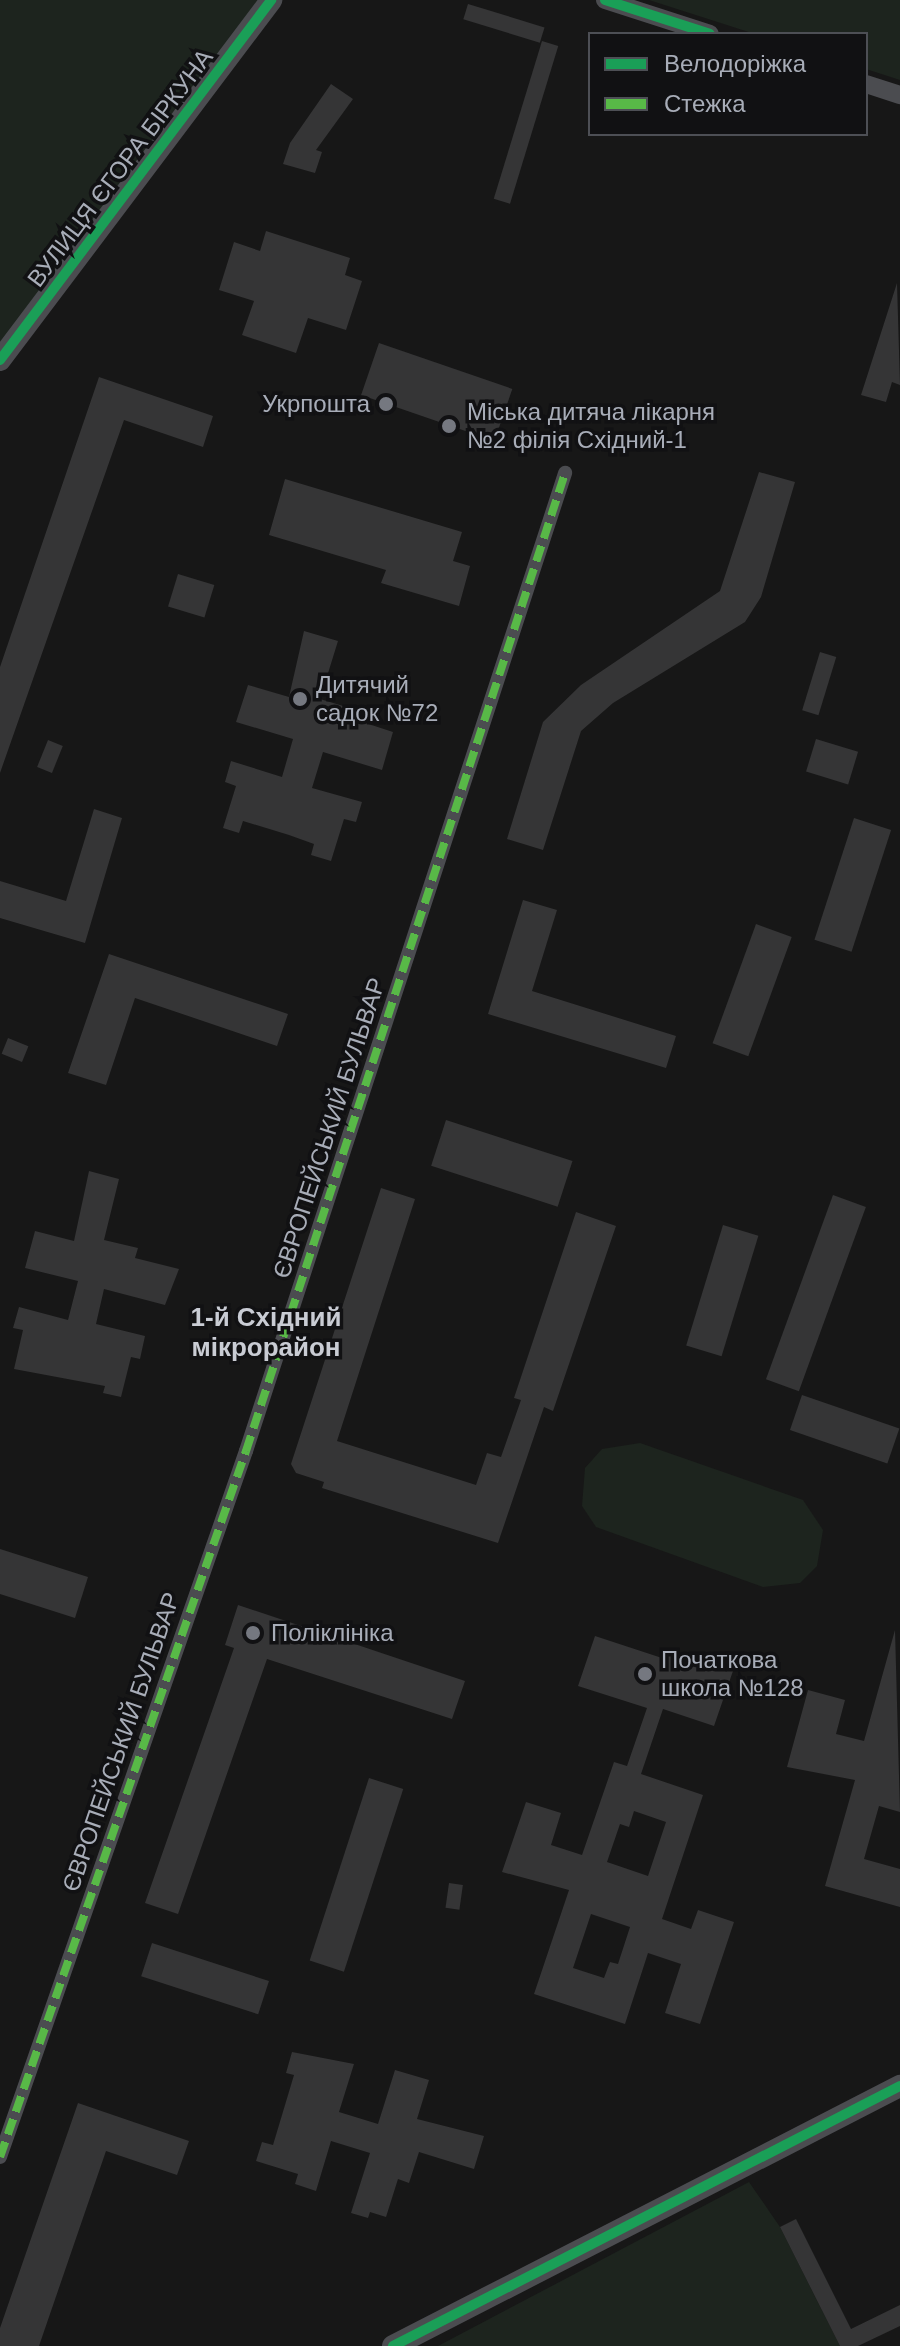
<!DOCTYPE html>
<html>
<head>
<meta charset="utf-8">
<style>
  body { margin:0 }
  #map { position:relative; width:900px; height:2346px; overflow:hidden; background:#171717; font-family:Helvetica,sans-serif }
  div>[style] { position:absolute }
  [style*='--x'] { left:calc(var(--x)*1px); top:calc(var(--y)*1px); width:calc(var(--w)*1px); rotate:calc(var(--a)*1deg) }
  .green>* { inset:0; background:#1d241e }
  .building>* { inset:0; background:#353536; transform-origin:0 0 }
  .pedestrian>* { height:14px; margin:-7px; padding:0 7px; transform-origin:7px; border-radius:7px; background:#4b4c50 }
  .minor>* { height:18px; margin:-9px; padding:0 9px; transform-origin:9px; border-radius:9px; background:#4b4c50 }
  .tertiary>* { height:22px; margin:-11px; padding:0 11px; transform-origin:11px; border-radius:11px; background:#4b4c50 }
  .quiet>* { height:8px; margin-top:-4px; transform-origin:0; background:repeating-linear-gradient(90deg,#58b947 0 16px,transparent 0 24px) }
  .cycleway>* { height:10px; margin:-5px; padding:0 5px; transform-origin:5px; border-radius:5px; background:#1a9f57 }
  .dots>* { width:22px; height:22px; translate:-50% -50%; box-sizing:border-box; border:4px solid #111113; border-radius:50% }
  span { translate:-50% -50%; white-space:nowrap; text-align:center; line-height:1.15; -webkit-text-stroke:7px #111113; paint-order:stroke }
  .street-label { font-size:24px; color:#a8adb8 }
  .poi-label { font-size:24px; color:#a8adb8 }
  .right { translate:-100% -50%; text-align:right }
  .left { translate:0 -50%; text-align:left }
  .neighbourhood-label { font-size:26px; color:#c9ccd4; font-weight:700 }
  .legend { position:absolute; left:588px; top:32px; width:280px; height:104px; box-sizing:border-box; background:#111113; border:2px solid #4d4f55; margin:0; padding:10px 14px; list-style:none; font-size:24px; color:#a8adb8 }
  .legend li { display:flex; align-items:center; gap:16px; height:40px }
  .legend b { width:40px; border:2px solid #4d4f55 }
</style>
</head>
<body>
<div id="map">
  <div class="green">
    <i style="clip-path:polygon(0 0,271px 0,0 360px)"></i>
    <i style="clip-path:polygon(649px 0,900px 0,900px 80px,866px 69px,866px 34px,755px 34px)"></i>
    <i style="clip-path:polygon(640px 1443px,803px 1500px,823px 1530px,817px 1566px,800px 1583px,763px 1587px,596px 1527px,582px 1506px,585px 1468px,602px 1449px)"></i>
    <i style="clip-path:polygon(749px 2182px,780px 2227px,840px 2346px,438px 2346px)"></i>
  </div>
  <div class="building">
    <i style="left:468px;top:4px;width:80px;height:16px;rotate:17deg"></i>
    <i style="left:542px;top:41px;width:17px;height:165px;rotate:17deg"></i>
    <i style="clip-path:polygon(331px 84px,353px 99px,316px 150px,322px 152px,315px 173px,283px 164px,290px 143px)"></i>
    <i style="clip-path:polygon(266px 231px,350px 258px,345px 275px,362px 281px,346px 330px,308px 318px,296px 353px,242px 335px,254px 301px,219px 290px,234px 242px,260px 251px)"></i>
    <i style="clip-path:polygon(897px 283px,900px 385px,892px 382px,886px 402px,861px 395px)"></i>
    <i style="left:379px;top:343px;width:141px;height:55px;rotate:19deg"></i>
    <i style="clip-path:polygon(99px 377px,213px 416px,203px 447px,124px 420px,0 773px,0 667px)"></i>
    <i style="clip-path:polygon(759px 472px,795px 482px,761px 597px,745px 622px,613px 703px,581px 731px,543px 850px,507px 839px,543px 722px,581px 685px,720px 591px)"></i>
    <i style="clip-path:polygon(285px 479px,462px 532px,453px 561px,470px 566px,459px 606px,381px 583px,386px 570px,269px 535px)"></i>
    <i style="left:178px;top:574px;width:38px;height:34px;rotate:17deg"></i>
    <i style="clip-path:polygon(304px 631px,338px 641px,320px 699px,353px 709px,350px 718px,393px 732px,382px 770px,323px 752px,312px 788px,362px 802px,356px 822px,344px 819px,331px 861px,311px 855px,314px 844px,289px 835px,243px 821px,239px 833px,223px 828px,236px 786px,225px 782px,231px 761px,282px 777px,293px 739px,236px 722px,248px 685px,289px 697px)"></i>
    <i style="left:820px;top:652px;width:17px;height:61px;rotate:17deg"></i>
    <i style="left:816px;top:739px;width:44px;height:34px;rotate:17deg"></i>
    <i style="left:48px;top:740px;width:16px;height:29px;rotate:22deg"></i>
    <i style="clip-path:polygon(94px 809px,122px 818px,85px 943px,0 918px,0 881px,66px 901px)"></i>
    <i style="left:854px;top:818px;width:39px;height:128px;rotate:18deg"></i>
    <i style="clip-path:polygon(523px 900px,557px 910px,532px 991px,676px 1036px,666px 1068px,488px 1014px)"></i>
    <i style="left:756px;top:924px;width:38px;height:127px;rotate:20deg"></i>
    <i style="clip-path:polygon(109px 954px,288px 1014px,277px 1046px,135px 998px,106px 1085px,68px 1073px)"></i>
    <i style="left:8px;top:1038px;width:22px;height:17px;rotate:22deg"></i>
    <i style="left:446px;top:1120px;width:133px;height:48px;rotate:18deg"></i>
    <i style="clip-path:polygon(89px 1171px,119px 1179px,104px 1240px,138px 1248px,135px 1258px,179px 1269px,165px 1305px,104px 1289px,96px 1324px,145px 1336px,140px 1359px,131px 1357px,121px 1397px,103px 1393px,105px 1386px,14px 1369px,23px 1330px,13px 1328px,19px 1307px,68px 1320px,78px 1281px,25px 1268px,35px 1231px,74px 1241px)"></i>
    <i style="clip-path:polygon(381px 1188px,415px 1199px,337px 1441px,476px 1485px,487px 1453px,501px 1457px,521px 1400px,514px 1398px,576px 1212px,616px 1226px,553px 1411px,544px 1407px,498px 1543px,322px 1488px,324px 1482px,296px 1473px,291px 1464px)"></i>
    <i style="left:833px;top:1195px;width:35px;height:196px;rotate:20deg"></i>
    <i style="left:723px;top:1225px;width:37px;height:126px;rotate:17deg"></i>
    <i style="left:802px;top:1395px;width:103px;height:37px;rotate:19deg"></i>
    <i style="clip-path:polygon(0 1549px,88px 1577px,75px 1618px,0 1594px)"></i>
    <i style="clip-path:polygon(238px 1605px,465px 1681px,452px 1719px,267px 1659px,178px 1914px,145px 1903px,234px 1648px,225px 1645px)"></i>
    <i style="clip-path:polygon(895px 1630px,900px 1812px,879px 1806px,864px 1859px,900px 1869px,900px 1907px,825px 1886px,855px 1780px,787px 1767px,808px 1690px,845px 1700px,836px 1734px,864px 1741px)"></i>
    <i style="clip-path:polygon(evenodd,595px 1636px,662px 1658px,665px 1648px,733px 1671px,714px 1726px,663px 1709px,641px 1774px,703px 1795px,662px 1919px,691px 1929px,698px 1910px,734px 1922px,700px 2024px,665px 2013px,681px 1964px,648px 1953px,625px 2024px,534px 1994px,569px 1890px,502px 1872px,526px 1802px,561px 1813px,551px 1845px,582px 1855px,614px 1762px,627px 1766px,647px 1708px,578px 1686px,595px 1636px,634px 1811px,666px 1822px,648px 1876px,607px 1862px,620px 1824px,629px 1827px,634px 1811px,595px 1636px,591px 1914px,630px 1927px,618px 1964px,610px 1962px,604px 1978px,573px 1968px,591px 1914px)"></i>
    <i style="left:369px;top:1778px;width:36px;height:192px;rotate:18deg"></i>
    <i style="left:449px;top:1883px;width:14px;height:25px;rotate:8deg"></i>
    <i style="left:152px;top:1943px;width:123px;height:35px;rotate:18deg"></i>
    <i style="clip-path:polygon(292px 2052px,354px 2064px,339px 2112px,378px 2124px,395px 2070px,429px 2080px,417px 2119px,484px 2136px,474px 2169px,419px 2152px,409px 2183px,398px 2179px,386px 2217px,370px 2212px,368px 2218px,351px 2213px,370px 2153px,331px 2141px,316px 2191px,295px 2184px,298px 2174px,256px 2161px,262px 2142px,273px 2145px,294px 2075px,286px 2073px)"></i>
    <i style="clip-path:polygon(78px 2103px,189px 2141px,177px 2175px,106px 2151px,39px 2346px,0 2346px,0 2328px)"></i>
    <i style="clip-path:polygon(796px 2219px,851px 2329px,900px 2305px,900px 2326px,858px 2346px,840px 2346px,780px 2227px)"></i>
  </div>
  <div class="pedestrian">
    <i style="--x:0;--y:2157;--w:748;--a:-70.79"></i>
    <i style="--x:246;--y:1451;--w:1029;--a:-71.93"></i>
  </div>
  <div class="minor">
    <i style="--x:605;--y:0;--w:110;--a:17.9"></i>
    <i style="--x:866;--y:84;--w:36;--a:18"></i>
  </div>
  <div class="tertiary">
    <i style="--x:0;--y:360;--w:451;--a:-53"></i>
    <i style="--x:393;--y:2346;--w:570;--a:-27.15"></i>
  </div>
  <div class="quiet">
    <i style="--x:0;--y:2157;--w:748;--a:-70.79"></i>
    <i style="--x:246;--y:1451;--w:1029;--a:-71.93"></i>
  </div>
  <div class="cycleway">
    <i style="--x:605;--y:0;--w:110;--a:17.9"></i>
    <i style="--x:0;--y:360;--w:451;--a:-53"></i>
    <i style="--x:393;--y:2346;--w:570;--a:-27.15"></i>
  </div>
  <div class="dots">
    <i style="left:386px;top:404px;background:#757880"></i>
    <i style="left:449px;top:426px;background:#757880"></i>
    <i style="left:300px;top:699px;background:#757880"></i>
    <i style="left:253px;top:1633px;background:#757880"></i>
    <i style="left:645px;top:1674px;background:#757880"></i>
  </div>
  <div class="street-label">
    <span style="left:120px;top:168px;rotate:-53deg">ВУЛИЦЯ ЄГОРА БІРКУНА</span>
    <span style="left:329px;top:1128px;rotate:-72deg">ЄВРОПЕЙСЬКИЙ БУЛЬВАР</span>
    <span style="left:121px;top:1742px;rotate:-71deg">ЄВРОПЕЙСЬКИЙ БУЛЬВАР</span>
  </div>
  <div class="poi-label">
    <span class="right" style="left:370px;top:404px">Укрпошта</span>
    <span class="left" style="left:467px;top:426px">Міська дитяча лікарня<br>№2 філія Східний-1</span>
    <span class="left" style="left:316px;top:699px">Дитячий<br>садок №72</span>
    <span class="left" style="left:271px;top:1633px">Поліклініка</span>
    <span class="left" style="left:661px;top:1674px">Початкова<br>школа №128</span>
  </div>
  <div class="neighbourhood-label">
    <span style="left:266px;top:1333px">1-й Східний<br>мікрорайон</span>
  </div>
  <ul class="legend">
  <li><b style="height:10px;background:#1a9f57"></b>Велодоріжка</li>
  <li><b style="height:10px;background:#58b947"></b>Стежка</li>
  </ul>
</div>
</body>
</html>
